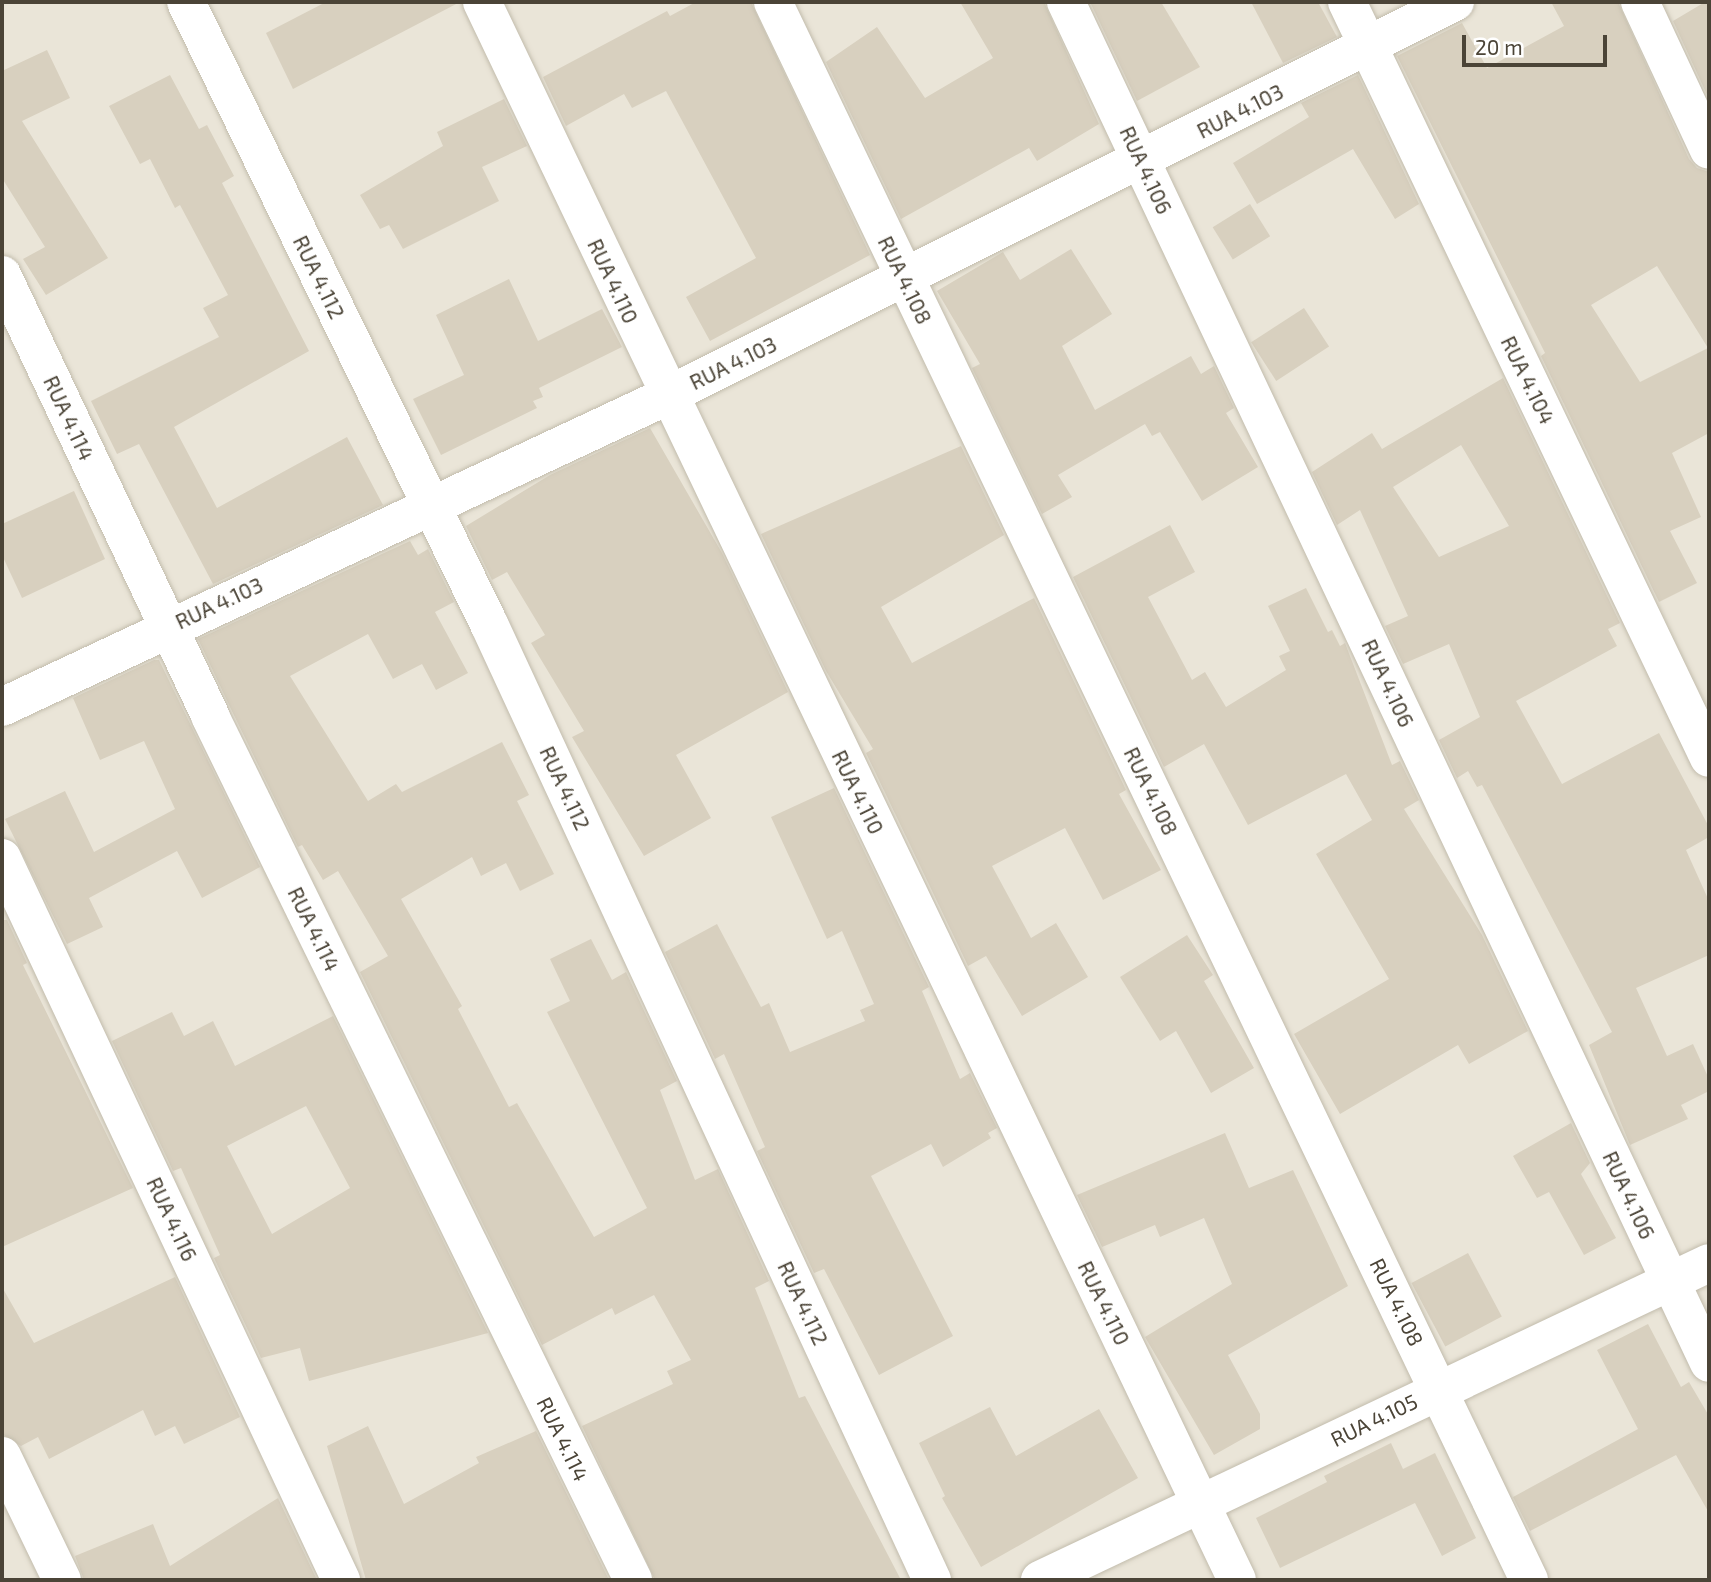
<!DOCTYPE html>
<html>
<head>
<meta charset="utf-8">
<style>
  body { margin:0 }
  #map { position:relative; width:1711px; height:1582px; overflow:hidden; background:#f6f3ea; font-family:"Exo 2",sans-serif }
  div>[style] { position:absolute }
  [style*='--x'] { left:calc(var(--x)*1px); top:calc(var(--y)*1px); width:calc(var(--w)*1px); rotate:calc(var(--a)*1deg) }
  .residential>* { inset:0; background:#eae5d8; transform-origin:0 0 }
  .building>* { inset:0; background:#d8d0bf; transform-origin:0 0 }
  .roads { filter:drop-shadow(0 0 2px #c2bcac) drop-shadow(0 0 2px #c2bcac) }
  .street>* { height:38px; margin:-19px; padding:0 19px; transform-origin:19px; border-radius:19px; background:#fff }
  span { translate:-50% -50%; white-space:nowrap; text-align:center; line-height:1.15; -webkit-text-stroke:5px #fff; paint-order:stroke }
  .street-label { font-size:21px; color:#4b4437 }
  .frame { position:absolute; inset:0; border:4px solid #4b4437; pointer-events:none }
  .scale { position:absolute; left:1462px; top:35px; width:145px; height:32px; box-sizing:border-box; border:4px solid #4b4437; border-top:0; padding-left:9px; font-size:21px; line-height:24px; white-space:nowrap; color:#4b4437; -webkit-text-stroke:5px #fff; paint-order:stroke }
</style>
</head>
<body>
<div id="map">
  <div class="residential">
    <i style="left:2px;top:2px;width:1707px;height:1578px"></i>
  </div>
  <div class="building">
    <i style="clip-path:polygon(326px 2px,460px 2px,293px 89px,266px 33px)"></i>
    <i style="clip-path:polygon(696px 2px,751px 2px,870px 255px,710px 341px,686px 297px,756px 258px,666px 91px,632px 108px,624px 94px,566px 126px,543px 77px,667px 11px,670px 16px)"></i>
    <i style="clip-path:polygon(960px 2px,1044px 2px,1099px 124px,1037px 161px,1029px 148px,901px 219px,826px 62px,877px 27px,925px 98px,993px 58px)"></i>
    <i style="clip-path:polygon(1090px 2px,1161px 2px,1200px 67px,1137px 101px)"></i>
    <i style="clip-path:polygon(1251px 2px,1318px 2px,1337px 37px,1283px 63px)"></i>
    <i style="clip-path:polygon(evenodd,1551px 2px,1618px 2px,1689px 159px,1697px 168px,1709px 172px,1709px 433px,1672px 453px,1701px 517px,1670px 531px,1697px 583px,1659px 602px,1541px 356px,1545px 353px,1397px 56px,1462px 23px,1487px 68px,1564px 26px,1551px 2px,1657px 266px,1708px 348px,1640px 382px,1591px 305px,1657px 266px)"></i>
    <i style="clip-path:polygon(1705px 2px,1709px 2px,1709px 99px,1673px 21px)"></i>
    <i style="clip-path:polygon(47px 50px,70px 98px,22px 121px,108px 258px,46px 295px,23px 259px,45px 247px,2px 178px,2px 71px)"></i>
    <i style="clip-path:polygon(170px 75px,199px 129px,207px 125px,234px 176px,222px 183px,309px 351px,174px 427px,217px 508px,347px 437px,383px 505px,213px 584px,139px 444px,117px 454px,91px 401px,219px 337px,203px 308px,228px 295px,180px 205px,175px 208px,150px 159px,140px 164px,109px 106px)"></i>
    <i style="clip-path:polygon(1358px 75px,1419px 204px,1395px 219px,1353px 149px,1257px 204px,1233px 163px,1309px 117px,1301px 103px)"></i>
    <i style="clip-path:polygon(504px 99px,527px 146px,482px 167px,499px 201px,403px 249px,389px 225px,380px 229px,360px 195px,443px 146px,437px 132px)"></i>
    <i style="left:1250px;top:204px;width:38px;height:44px;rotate:58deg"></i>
    <i style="clip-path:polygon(1071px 249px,1112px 314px,1062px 346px,1095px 410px,1191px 356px,1201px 374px,1214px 366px,1234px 408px,1226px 413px,1258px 467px,1202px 501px,1160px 432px,1152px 436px,1145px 424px,1058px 475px,1072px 497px,1042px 514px,972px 368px,980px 364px,937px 291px,1003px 252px,1020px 280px)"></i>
    <i style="clip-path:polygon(509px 279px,538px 341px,602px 309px,622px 347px,539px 388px,543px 397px,533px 401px,537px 408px,441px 455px,413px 399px,464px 375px,436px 315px)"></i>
    <i style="left:1304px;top:308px;width:46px;height:63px;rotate:57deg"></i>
    <i style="clip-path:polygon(evenodd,1503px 378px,1620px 623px,1608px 629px,1617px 646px,1516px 701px,1562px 784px,1659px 733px,1709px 827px,1709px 837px,1686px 850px,1709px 901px,1709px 955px,1636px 988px,1667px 1056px,1693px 1044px,1709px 1079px,1709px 1091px,1681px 1105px,1688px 1119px,1630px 1145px,1589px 1045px,1612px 1032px,1482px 785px,1477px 787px,1468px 771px,1457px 778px,1439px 740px,1480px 717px,1449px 644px,1403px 664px,1385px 626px,1408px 616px,1360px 510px,1337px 525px,1312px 472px,1372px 433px,1382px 449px,1503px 378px,1461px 445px,1509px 526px,1439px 557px,1393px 487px,1461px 445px)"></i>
    <i style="clip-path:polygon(650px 428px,722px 553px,788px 692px,676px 755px,711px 818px,644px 856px,572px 737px,584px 731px,531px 643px,545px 635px,507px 572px,492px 580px,466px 526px,550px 475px)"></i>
    <i style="clip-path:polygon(961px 446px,1004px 535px,881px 607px,912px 663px,1034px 598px,1126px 790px,1119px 794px,1161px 870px,1103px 900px,1065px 828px,992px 866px,1031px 938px,1056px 923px,1088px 977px,1022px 1016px,986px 956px,968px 966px,866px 753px,873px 749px,826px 671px,761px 534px)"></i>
    <i style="clip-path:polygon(74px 491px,105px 559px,22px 598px,2px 555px,2px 524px)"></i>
    <i style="clip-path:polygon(1170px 525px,1195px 572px,1148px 597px,1192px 680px,1205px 672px,1226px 707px,1286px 670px,1279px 656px,1290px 651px,1268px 606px,1306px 588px,1328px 632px,1332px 630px,1340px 646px,1345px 643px,1392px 765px,1400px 761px,1419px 800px,1404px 809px,1482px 935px,1528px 1031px,1469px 1064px,1458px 1045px,1340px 1114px,1294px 1034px,1389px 979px,1316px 854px,1372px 820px,1346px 774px,1248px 825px,1204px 744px,1164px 767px,1073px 577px)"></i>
    <i style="clip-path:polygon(410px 541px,418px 555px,428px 549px,454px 602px,435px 612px,468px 673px,436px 690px,422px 664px,393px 679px,368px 634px,290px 676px,368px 801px,396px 784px,402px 792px,502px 742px,529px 795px,517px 801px,554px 874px,520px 891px,506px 863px,481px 876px,472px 857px,401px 899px,462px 1006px,458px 1009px,509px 1107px,517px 1103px,594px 1237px,647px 1208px,547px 1012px,570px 1001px,550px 959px,591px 939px,612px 980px,626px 972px,677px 1081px,660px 1090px,695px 1180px,718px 1169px,769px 1281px,755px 1288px,799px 1398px,805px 1396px,901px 1580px,655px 1580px,582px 1426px,673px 1384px,667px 1371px,691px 1360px,654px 1295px,615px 1315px,612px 1308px,542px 1345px,360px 972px,388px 956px,338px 871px,323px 880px,302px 845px,298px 847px,230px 707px,198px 639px)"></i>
    <i style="clip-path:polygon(154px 660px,159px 660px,260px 867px,202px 898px,177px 851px,89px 898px,103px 927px,67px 944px,5px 819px,65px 791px,94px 852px,175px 809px,144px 741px,100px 760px,73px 698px)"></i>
    <i style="clip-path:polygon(834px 788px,929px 987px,922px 991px,960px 1079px,970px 1073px,997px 1128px,988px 1133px,991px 1138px,943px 1167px,931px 1144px,871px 1176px,953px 1336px,879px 1375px,824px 1269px,814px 1273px,757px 1151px,765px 1147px,724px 1054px,715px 1059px,665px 952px,717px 924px,761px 1007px,769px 1003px,790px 1052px,865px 1021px,860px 1010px,874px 1004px,842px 931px,827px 939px,771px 817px)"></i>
    <i style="clip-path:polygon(2px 920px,7px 920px,27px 963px,23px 965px,133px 1188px,2px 1247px)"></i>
    <i style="clip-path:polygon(1187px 935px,1213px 975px,1204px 981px,1254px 1068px,1211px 1093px,1176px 1031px,1160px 1041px,1120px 977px)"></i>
    <i style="clip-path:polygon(evenodd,172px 1012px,184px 1036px,213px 1021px,235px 1066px,333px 1016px,488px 1333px,309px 1381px,300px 1348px,261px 1358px,214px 1258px,220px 1255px,181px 1168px,173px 1171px,112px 1041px,172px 1012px,306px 1106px,350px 1188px,272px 1234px,227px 1146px,306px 1106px)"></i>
    <i style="clip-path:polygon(1571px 1123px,1590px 1163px,1581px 1174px,1616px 1238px,1584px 1255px,1549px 1192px,1537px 1198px,1513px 1156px)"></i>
    <i style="clip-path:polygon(1225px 1133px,1249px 1188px,1293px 1170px,1348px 1286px,1228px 1355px,1260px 1414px,1260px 1429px,1214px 1455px,1145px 1337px,1232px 1284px,1204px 1218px,1160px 1237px,1155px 1225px,1102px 1247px,1077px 1195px)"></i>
    <i style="left:1468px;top:1253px;width:72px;height:64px;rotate:62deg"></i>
    <i style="clip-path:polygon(175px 1277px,240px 1417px,184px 1444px,175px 1426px,155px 1436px,143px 1410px,49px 1459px,38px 1437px,21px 1446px,2px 1434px,2px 1287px,34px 1343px)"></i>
    <i style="clip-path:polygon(1648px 1324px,1681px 1387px,1689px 1382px,1709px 1416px,1709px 1513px,1676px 1455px,1530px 1531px,1513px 1497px,1638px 1429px,1597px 1350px)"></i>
    <i style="clip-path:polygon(990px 1407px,1016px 1456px,1099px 1409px,1138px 1478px,981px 1567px,942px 1498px,945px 1496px,919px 1443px)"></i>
    <i style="clip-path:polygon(368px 1426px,404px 1504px,479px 1463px,476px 1457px,536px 1431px,609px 1580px,366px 1580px,327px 1446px)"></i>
    <i style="clip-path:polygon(1391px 1443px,1403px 1469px,1435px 1453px,1476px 1538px,1442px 1556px,1415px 1503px,1280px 1568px,1256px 1518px,1327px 1482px,1324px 1476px)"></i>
    <i style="clip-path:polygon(278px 1498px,317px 1580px,84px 1580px,75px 1556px,153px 1524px,170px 1566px)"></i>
  </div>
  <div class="roads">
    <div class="street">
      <i style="--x:186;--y:2;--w:692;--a:64.03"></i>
      <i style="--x:489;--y:624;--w:1054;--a:65.14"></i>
      <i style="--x:482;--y:2;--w:1749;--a:64.43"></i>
      <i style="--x:773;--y:2;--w:1750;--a:64.4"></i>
      <i style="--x:1066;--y:2;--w:1505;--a:64.71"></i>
      <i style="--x:1347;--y:2;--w:838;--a:64.41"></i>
      <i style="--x:1640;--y:2;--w:163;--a:65"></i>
      <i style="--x:2;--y:275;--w:488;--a:64.7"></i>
      <i style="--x:210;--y:716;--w:962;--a:63.91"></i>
      <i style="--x:2;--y:707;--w:734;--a:-25.06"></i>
      <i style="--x:667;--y:396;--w:881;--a:-26.57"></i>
      <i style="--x:2;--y:858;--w:798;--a:64.85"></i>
      <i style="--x:2;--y:1456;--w:138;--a:64.2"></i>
      <i style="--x:1040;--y:1580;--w:740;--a:-25.35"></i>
    </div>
  </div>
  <div class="street-label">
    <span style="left:1240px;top:111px;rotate:-27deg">RUA 4.103</span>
    <span style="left:1146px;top:170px;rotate:65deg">RUA 4.106</span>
    <span style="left:319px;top:277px;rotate:64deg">RUA 4.112</span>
    <span style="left:905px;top:280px;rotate:64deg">RUA 4.108</span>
    <span style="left:613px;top:281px;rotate:65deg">RUA 4.110</span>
    <span style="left:733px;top:363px;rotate:-26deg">RUA 4.103</span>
    <span style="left:1528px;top:380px;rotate:64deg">RUA 4.104</span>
    <span style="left:69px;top:418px;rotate:65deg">RUA 4.114</span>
    <span style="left:219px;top:603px;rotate:-25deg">RUA 4.103</span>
    <span style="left:1388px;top:683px;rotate:65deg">RUA 4.106</span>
    <span style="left:565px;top:788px;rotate:65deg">RUA 4.112</span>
    <span style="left:1151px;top:791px;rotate:64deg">RUA 4.108</span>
    <span style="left:858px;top:792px;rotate:64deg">RUA 4.110</span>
    <span style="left:314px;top:929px;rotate:64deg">RUA 4.114</span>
    <span style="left:1629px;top:1195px;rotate:65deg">RUA 4.106</span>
    <span style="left:172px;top:1219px;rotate:65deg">RUA 4.116</span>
    <span style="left:1397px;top:1302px;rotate:64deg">RUA 4.108</span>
    <span style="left:803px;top:1303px;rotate:65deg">RUA 4.112</span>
    <span style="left:1104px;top:1303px;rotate:64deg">RUA 4.110</span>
    <span style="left:1374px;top:1420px;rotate:-26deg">RUA 4.105</span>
    <span style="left:563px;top:1439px;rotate:64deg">RUA 4.114</span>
  </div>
  <div class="frame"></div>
  <div class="scale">20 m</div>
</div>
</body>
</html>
